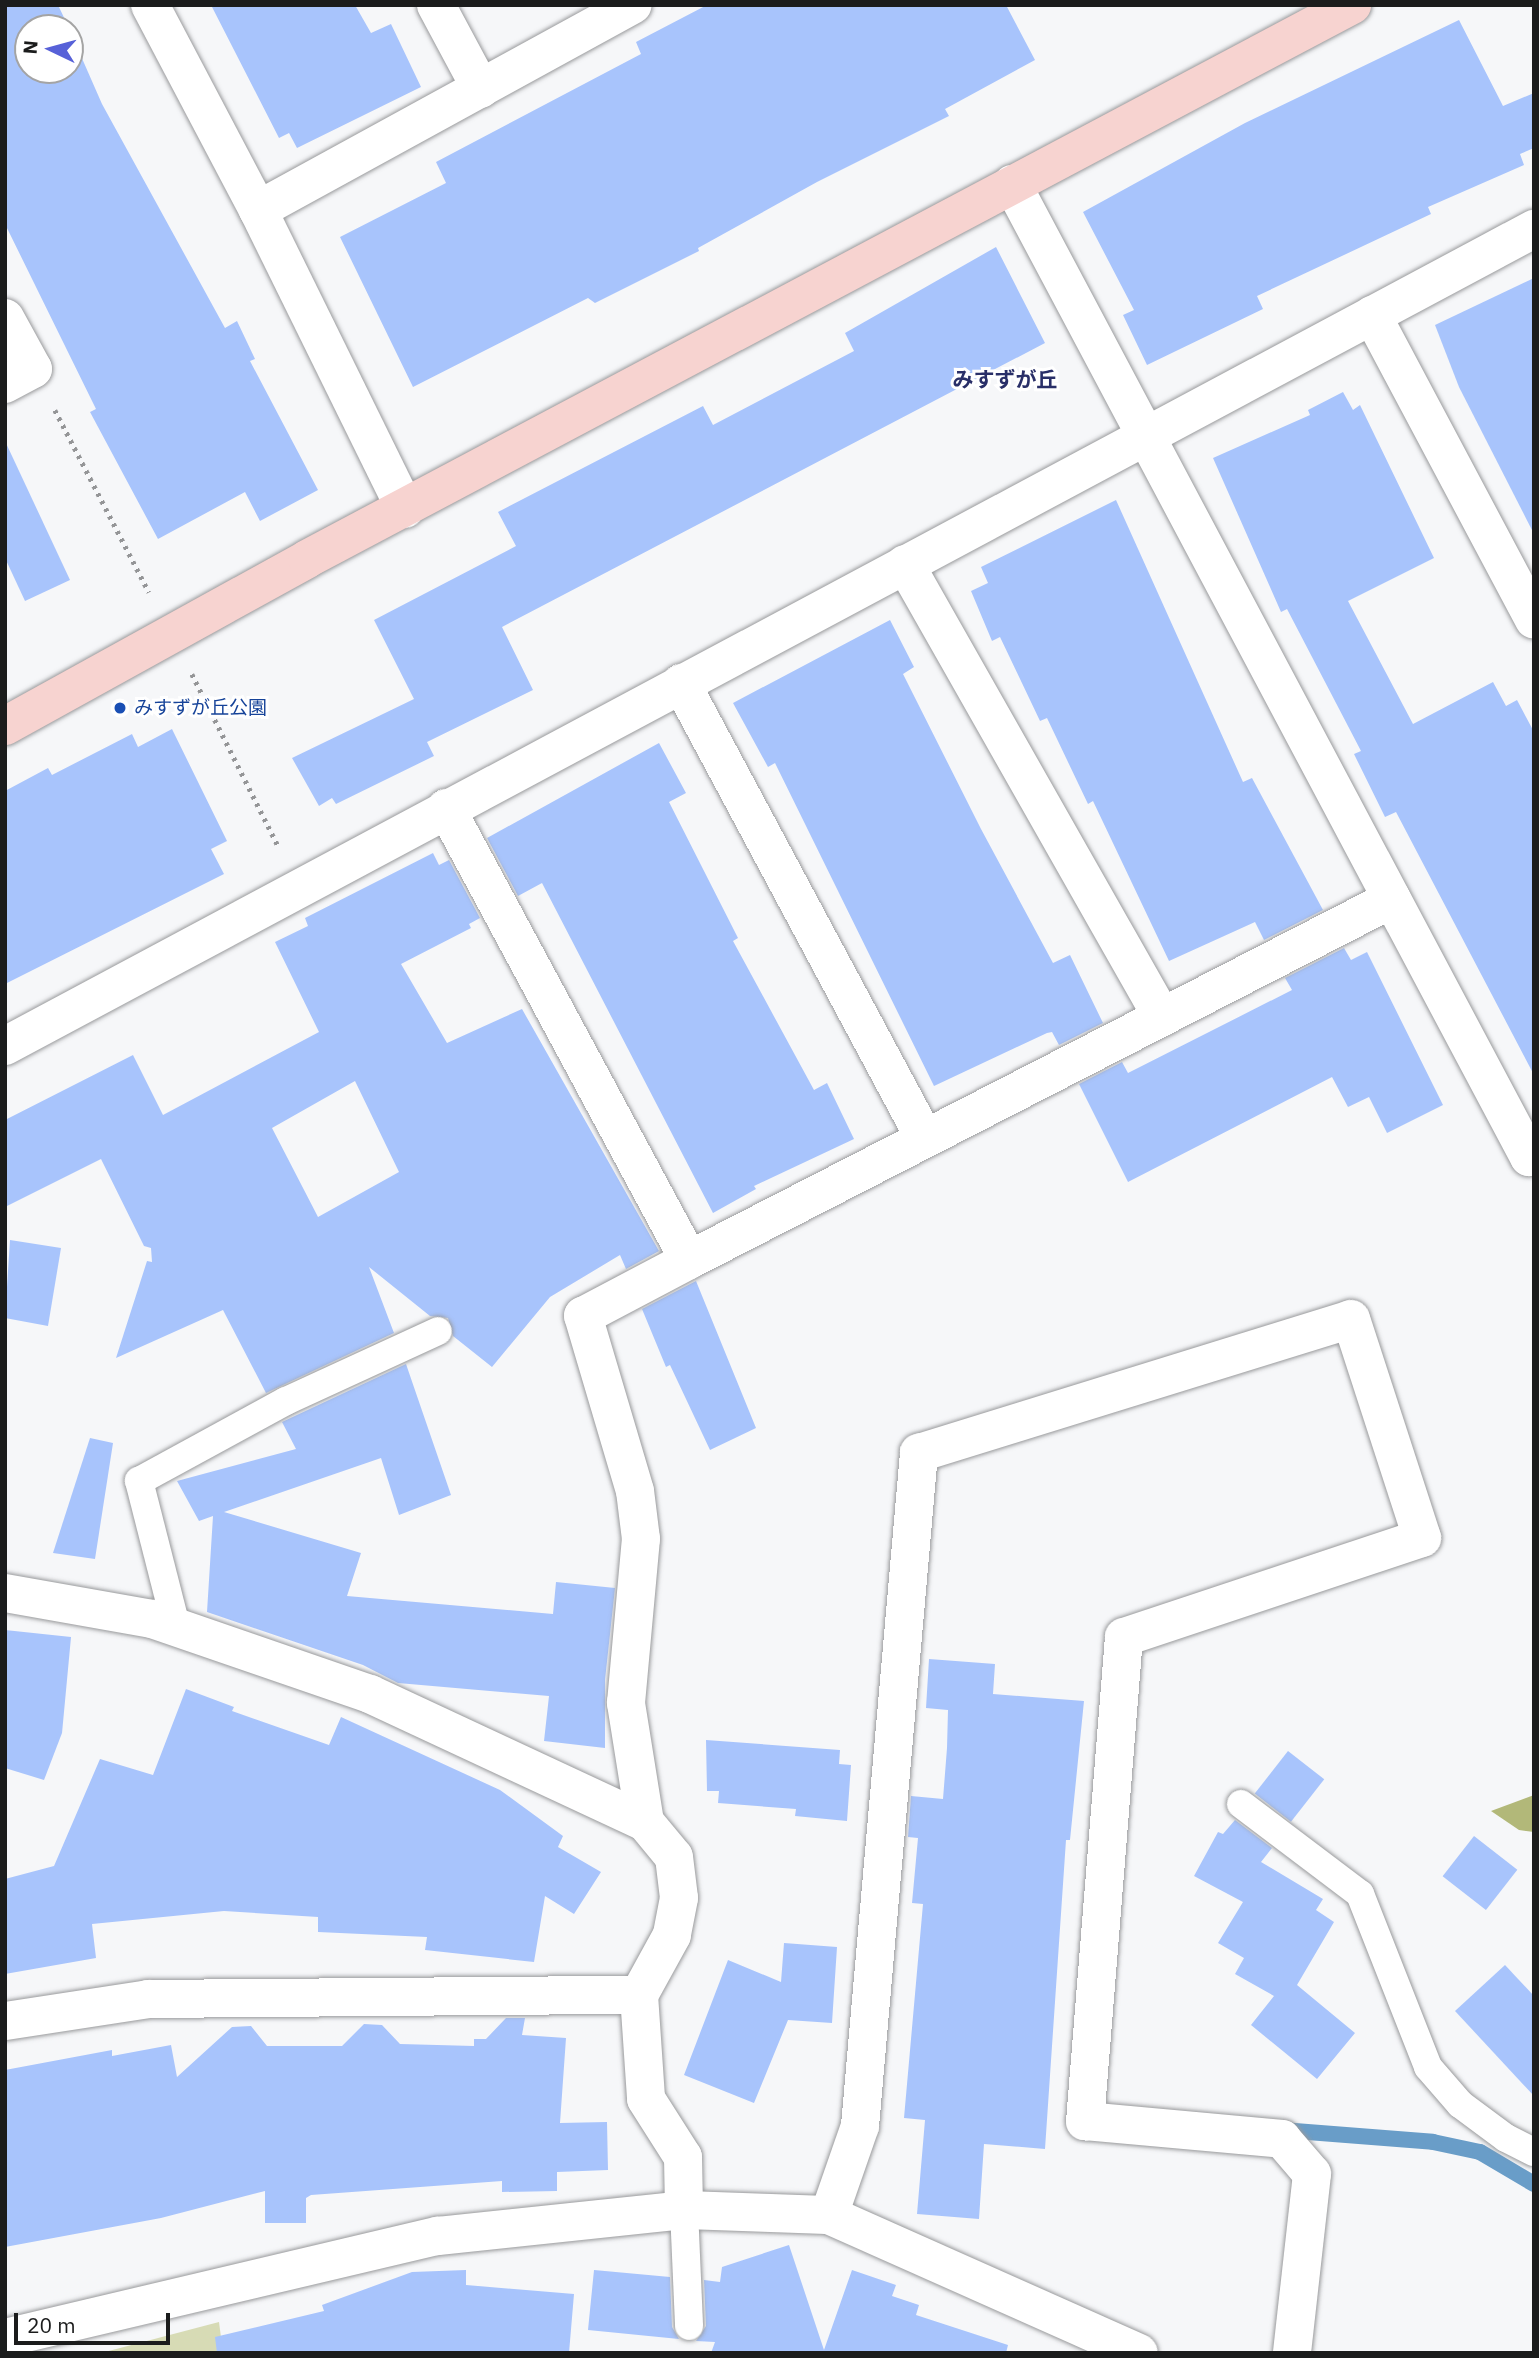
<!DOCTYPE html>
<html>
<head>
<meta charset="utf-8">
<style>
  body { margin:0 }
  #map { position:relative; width:1539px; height:2358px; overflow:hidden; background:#f6f7f9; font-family:"IBM Plex Sans","Noto Sans JP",sans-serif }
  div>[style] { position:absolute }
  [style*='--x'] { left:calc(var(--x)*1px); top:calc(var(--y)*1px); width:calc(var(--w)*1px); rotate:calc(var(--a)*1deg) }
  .green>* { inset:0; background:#d7dbb5 }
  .forest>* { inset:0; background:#b2b879 }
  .stream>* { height:16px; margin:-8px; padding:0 8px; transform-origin:8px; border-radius:8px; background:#699dc8 }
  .building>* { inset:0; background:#a8c4fc; transform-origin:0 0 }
  .path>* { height:4.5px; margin-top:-2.25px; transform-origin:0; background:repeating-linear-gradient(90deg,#949597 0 3.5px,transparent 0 8.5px) }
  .roads { filter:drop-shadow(0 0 2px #999a9c) drop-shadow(0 0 2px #999a9c) }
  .lane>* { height:28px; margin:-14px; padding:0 14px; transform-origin:14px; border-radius:14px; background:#fff }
  .street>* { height:38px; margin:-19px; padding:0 19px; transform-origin:19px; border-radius:19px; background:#fff }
  .secondary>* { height:38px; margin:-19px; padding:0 19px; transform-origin:19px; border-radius:19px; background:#f7d3d0 }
  .dots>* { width:19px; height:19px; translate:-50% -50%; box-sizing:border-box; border:4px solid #fff; border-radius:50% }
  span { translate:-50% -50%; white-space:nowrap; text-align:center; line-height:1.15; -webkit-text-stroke:6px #fff; paint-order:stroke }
  .transit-label { font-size:19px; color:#164399 }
  .left { translate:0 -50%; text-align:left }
  .neighbourhood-label { font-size:21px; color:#292f68; font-weight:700 }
  .frame { position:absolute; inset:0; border:7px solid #1b1c1c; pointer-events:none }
  .north { position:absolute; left:14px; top:14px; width:70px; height:70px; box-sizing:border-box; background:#fff; border:2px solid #a4a4a4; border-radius:50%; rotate:275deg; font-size:19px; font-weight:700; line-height:28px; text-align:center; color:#1b1c1c }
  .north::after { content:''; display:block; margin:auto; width:24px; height:32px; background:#5761d8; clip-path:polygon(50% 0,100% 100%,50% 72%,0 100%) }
  .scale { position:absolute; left:14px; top:2313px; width:156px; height:32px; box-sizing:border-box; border:4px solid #1b1c1c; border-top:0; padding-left:9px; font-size:21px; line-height:24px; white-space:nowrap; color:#1b1c1c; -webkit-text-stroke:5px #fff; paint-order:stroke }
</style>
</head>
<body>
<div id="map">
  <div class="green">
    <i style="clip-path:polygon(219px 2322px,223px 2353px,101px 2353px)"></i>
  </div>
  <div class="forest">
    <i style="clip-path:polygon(1534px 1795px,1534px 1832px,1519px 1830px,1491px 1811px)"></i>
  </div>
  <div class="stream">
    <i style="--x:1282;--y:2130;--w:151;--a:4.5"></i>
    <i style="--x:1433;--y:2142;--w:48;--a:12"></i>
    <i style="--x:1480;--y:2152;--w:63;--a:30.7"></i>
  </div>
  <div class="building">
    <i style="clip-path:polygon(5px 5px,58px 5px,69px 28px,28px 28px,28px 70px,70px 70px,70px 31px,102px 104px,225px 328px,237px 321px,255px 359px,250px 361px,318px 490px,260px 521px,245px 492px,158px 539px,90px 412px,96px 409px,5px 224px)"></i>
    <i style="clip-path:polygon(211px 5px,355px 5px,371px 33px,391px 24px,421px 87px,297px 148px,289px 133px,279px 138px)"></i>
    <i style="clip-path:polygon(707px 5px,1006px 5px,1035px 60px,945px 109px,949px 116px,817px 182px,698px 248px,699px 251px,595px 303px,588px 298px,413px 387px,340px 237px,446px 183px,436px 162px,641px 54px,636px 42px)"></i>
    <i style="clip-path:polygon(1459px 20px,1503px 106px,1534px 93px,1534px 148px,1520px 154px,1524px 165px,1428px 207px,1431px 214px,1257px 296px,1263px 309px,1147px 365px,1123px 315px,1134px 310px,1083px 212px,1245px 123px)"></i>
    <i style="clip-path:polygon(996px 247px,1045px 343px,502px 627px,533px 690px,427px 742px,434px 756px,336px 804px,332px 798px,319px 806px,292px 758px,414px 699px,374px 620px,516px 546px,498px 512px,703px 406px,713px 425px,854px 351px,845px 333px)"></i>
    <i style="clip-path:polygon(1534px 278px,1534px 534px,1459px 387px,1435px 325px)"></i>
    <i style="clip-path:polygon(1343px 392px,1353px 410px,1360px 405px,1434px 558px,1348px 601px,1413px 724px,1493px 682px,1506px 706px,1517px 700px,1534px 732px,1534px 1075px,1396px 812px,1385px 817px,1354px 754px,1361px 751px,1287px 609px,1281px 612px,1213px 458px,1310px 415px,1308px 410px)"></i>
    <i style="clip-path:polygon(5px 441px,70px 580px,25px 601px,5px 558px)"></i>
    <i style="clip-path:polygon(1116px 500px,1243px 782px,1252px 778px,1323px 910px,1264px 940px,1255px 922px,1169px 961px,1093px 801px,1088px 804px,1047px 718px,1040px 721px,1000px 637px,992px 641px,971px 591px,988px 583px,981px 567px)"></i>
    <i style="clip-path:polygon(890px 620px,914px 667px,903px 674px,981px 829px,1053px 963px,1070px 955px,1103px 1023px,1059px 1045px,1052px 1032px,1047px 1033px,934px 1086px,775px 763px,768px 767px,733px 703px)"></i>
    <i style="clip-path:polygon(172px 729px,227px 841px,211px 849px,224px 874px,5px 984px,5px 791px,48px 768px,52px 775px,132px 734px,138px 747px)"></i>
    <i style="clip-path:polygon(659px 743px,686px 793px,669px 802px,738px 938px,733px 941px,814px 1090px,827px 1083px,854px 1139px,754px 1186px,756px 1189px,713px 1213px,542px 883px,518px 896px,487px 838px)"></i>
    <i style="clip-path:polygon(evenodd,433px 853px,439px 865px,449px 860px,480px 918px,469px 924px,471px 928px,401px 964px,447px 1043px,522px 1009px,659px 1251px,626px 1269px,620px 1255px,550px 1297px,492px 1367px,453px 1336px,448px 1318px,430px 1316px,369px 1267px,394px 1333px,266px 1393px,223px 1310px,116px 1358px,147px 1261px,152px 1262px,151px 1248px,144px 1246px,101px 1159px,5px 1207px,5px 1120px,133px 1055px,163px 1115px,319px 1032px,275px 942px,308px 926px,305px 918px,433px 853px,355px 1081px,399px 1172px,318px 1217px,272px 1128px,355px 1081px)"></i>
    <i style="clip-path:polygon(1344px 948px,1351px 960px,1367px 952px,1443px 1105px,1387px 1133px,1369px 1097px,1348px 1107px,1332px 1077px,1128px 1182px,1079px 1084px,1122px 1062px,1128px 1073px,1292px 990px,1285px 978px)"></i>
    <i style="clip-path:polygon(10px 1240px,61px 1248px,48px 1326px,5px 1318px)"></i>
    <i style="clip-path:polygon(696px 1281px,756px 1428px,710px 1450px,670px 1365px,666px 1367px,642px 1309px)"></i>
    <i style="clip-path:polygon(406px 1364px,451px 1495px,399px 1515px,381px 1458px,224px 1512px,361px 1553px,347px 1596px,553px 1614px,556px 1582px,615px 1588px,605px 1680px,605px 1748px,544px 1741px,549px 1696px,398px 1683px,363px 1665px,207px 1612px,213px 1516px,199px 1521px,177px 1481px,296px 1449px,282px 1422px)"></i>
    <i style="clip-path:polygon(90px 1438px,113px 1443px,95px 1559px,53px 1553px)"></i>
    <i style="clip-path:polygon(5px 1630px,71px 1637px,62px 1733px,44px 1780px,5px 1768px)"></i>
    <i style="clip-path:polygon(929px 1659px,995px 1664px,993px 1694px,1084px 1701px,1070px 1840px,1066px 1840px,1045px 2149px,984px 2144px,979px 2219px,917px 2214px,925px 2120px,904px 2118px,923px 1904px,912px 1903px,918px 1838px,908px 1837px,911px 1796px,943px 1799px,947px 1748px,948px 1710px,926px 1708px)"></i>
    <i style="clip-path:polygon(186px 1689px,234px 1707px,232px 1711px,329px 1745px,341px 1717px,500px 1790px,563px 1836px,558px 1847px,601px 1872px,574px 1914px,545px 1896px,534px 1962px,425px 1950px,427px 1937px,318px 1932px,318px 1917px,224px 1911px,92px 1924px,96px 1958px,5px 1974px,5px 1879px,54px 1866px,100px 1759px,153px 1775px)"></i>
    <i style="clip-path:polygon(706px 1740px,840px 1750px,839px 1764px,851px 1765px,847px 1821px,795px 1816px,796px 1809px,718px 1803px,719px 1791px,707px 1791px)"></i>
    <i style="left:1288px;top:1751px;width:46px;height:54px;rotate:38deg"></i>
    <i style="clip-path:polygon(1235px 1820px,1272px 1848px,1261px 1862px,1323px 1899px,1316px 1910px,1334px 1922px,1297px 1985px,1355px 2033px,1317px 2079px,1251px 2025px,1274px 1996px,1235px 1974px,1244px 1958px,1218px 1943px,1243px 1902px,1194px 1876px,1218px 1832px,1223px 1834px)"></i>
    <i style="left:1474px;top:1836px;width:55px;height:51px;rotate:38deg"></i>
    <i style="clip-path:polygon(784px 1943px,837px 1947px,832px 2023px,788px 2020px,754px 2103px,684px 2075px,728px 1960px,781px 1982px)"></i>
    <i style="clip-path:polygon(1505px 1965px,1534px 1996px,1534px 2096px,1455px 2011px)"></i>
    <i style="clip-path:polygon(506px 2018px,525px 2018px,522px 2035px,566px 2038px,560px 2123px,607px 2122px,608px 2170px,557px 2172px,557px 2191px,502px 2192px,502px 2181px,311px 2195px,306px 2198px,306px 2223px,265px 2223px,265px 2191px,161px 2218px,5px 2247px,5px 2070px,112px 2050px,112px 2056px,171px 2045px,177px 2077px,232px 2027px,251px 2026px,267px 2046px,342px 2046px,364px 2024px,382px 2025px,400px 2044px,474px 2046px,474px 2039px,486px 2039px)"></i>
    <i style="clip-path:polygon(789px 2245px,824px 2350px,852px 2270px,896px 2285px,892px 2296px,919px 2305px,916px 2315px,1008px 2345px,1006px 2353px,711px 2353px,715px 2342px,696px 2341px,706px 2326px,704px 2280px,720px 2282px,722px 2267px)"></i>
    <i style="clip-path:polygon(466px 2270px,466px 2285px,574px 2294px,569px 2353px,217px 2353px,215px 2337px,324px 2311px,322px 2305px,412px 2272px)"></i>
    <i style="clip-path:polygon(594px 2270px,670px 2277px,672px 2327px,679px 2339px,588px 2330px)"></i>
  </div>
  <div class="path">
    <i style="--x:55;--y:410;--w:205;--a:62.7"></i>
    <i style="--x:192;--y:674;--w:195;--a:63.4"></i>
  </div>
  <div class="roads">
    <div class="lane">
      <i style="--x:176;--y:1626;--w:150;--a:-104.3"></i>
      <i style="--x:139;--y:1481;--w:167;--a:-28.6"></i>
      <i style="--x:286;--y:1401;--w:167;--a:-24.7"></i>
      <i style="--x:1241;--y:1804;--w:149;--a:37.1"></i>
      <i style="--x:1360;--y:1894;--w:186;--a:68.5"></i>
      <i style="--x:1428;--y:2067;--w:49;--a:49.1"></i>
      <i style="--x:1460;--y:2104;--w:57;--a:36.5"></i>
      <i style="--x:1506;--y:2138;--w:31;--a:27"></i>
      <i style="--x:684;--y:2210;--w:116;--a:87.5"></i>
    </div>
    <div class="street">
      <i style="--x:150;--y:5;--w:232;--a:62.2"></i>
      <i style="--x:258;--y:210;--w:333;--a:63.8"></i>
      <i style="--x:436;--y:5;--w:95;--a:61.8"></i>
      <i style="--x:1012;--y:184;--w:1102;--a:62.02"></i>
      <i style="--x:1529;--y:1157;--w:6;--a:-31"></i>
      <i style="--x:258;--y:210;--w:427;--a:-28.7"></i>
      <i style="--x:1372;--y:315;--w:345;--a:62"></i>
      <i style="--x:5;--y:318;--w:58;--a:61.2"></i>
      <i style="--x:33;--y:369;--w:32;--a:152"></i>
      <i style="--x:905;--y:564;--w:521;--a:60.43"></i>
      <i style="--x:681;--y:683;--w:517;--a:61.85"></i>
      <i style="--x:446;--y:808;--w:513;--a:61.74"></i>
      <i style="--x:689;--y:1260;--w:790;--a:-27.18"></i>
      <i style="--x:5;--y:1046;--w:1734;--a:-28.12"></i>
      <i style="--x:5;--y:1593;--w:149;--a:10"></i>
      <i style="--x:152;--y:1619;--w:231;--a:19"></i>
      <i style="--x:370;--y:1694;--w:303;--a:25"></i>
      <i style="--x:645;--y:1822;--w:45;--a:50.4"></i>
      <i style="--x:674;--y:1857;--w:41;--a:83"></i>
      <i style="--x:679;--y:1898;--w:38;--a:101"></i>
      <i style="--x:672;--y:1935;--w:68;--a:118.8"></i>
      <i style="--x:645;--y:1822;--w:121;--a:-99.1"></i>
      <i style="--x:626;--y:1703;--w:165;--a:-84.8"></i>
      <i style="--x:641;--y:1539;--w:48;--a:-97.1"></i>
      <i style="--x:635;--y:1491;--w:183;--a:-106.5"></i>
      <i style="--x:583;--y:1316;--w:120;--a:-27.8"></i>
      <i style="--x:5;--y:2021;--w:145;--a:-8.7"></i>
      <i style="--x:148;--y:1999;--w:491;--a:-0.5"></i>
      <i style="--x:639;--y:1995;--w:104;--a:86.1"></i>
      <i style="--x:646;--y:2099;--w:69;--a:57.5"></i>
      <i style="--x:683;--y:2157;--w:53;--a:88.9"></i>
      <i style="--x:684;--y:2210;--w:145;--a:2"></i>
      <i style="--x:829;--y:2215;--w:339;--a:24"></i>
      <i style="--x:829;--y:2215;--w:94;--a:-70.8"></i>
      <i style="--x:860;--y:2126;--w:676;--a:-84.99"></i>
      <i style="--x:919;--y:1453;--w:452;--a:-17.2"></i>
      <i style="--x:1351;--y:1319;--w:230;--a:72"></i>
      <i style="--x:1422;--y:1538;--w:314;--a:161.6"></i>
      <i style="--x:1124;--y:1637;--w:486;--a:94.6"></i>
      <i style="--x:1085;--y:2121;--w:198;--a:5.2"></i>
      <i style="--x:1282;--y:2139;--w:46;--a:49.4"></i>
      <i style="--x:1312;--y:2174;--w:180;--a:96.4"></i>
      <i style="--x:5;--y:2338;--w:445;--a:-13.3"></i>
      <i style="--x:438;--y:2236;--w:247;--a:-6"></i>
    </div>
    <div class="secondary">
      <i style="--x:5;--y:726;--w:345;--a:-28.9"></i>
      <i style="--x:307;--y:559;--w:1183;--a:-27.93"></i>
    </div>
  </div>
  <div class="dots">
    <i style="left:120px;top:708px;background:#1a4fb4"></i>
  </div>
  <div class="transit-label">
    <span class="left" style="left:134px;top:708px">みすずが丘公園</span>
  </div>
  <div class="neighbourhood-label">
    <span style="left:1005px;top:379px">みすずが丘</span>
  </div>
  <div class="frame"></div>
  <div class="north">N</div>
  <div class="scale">20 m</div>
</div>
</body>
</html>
